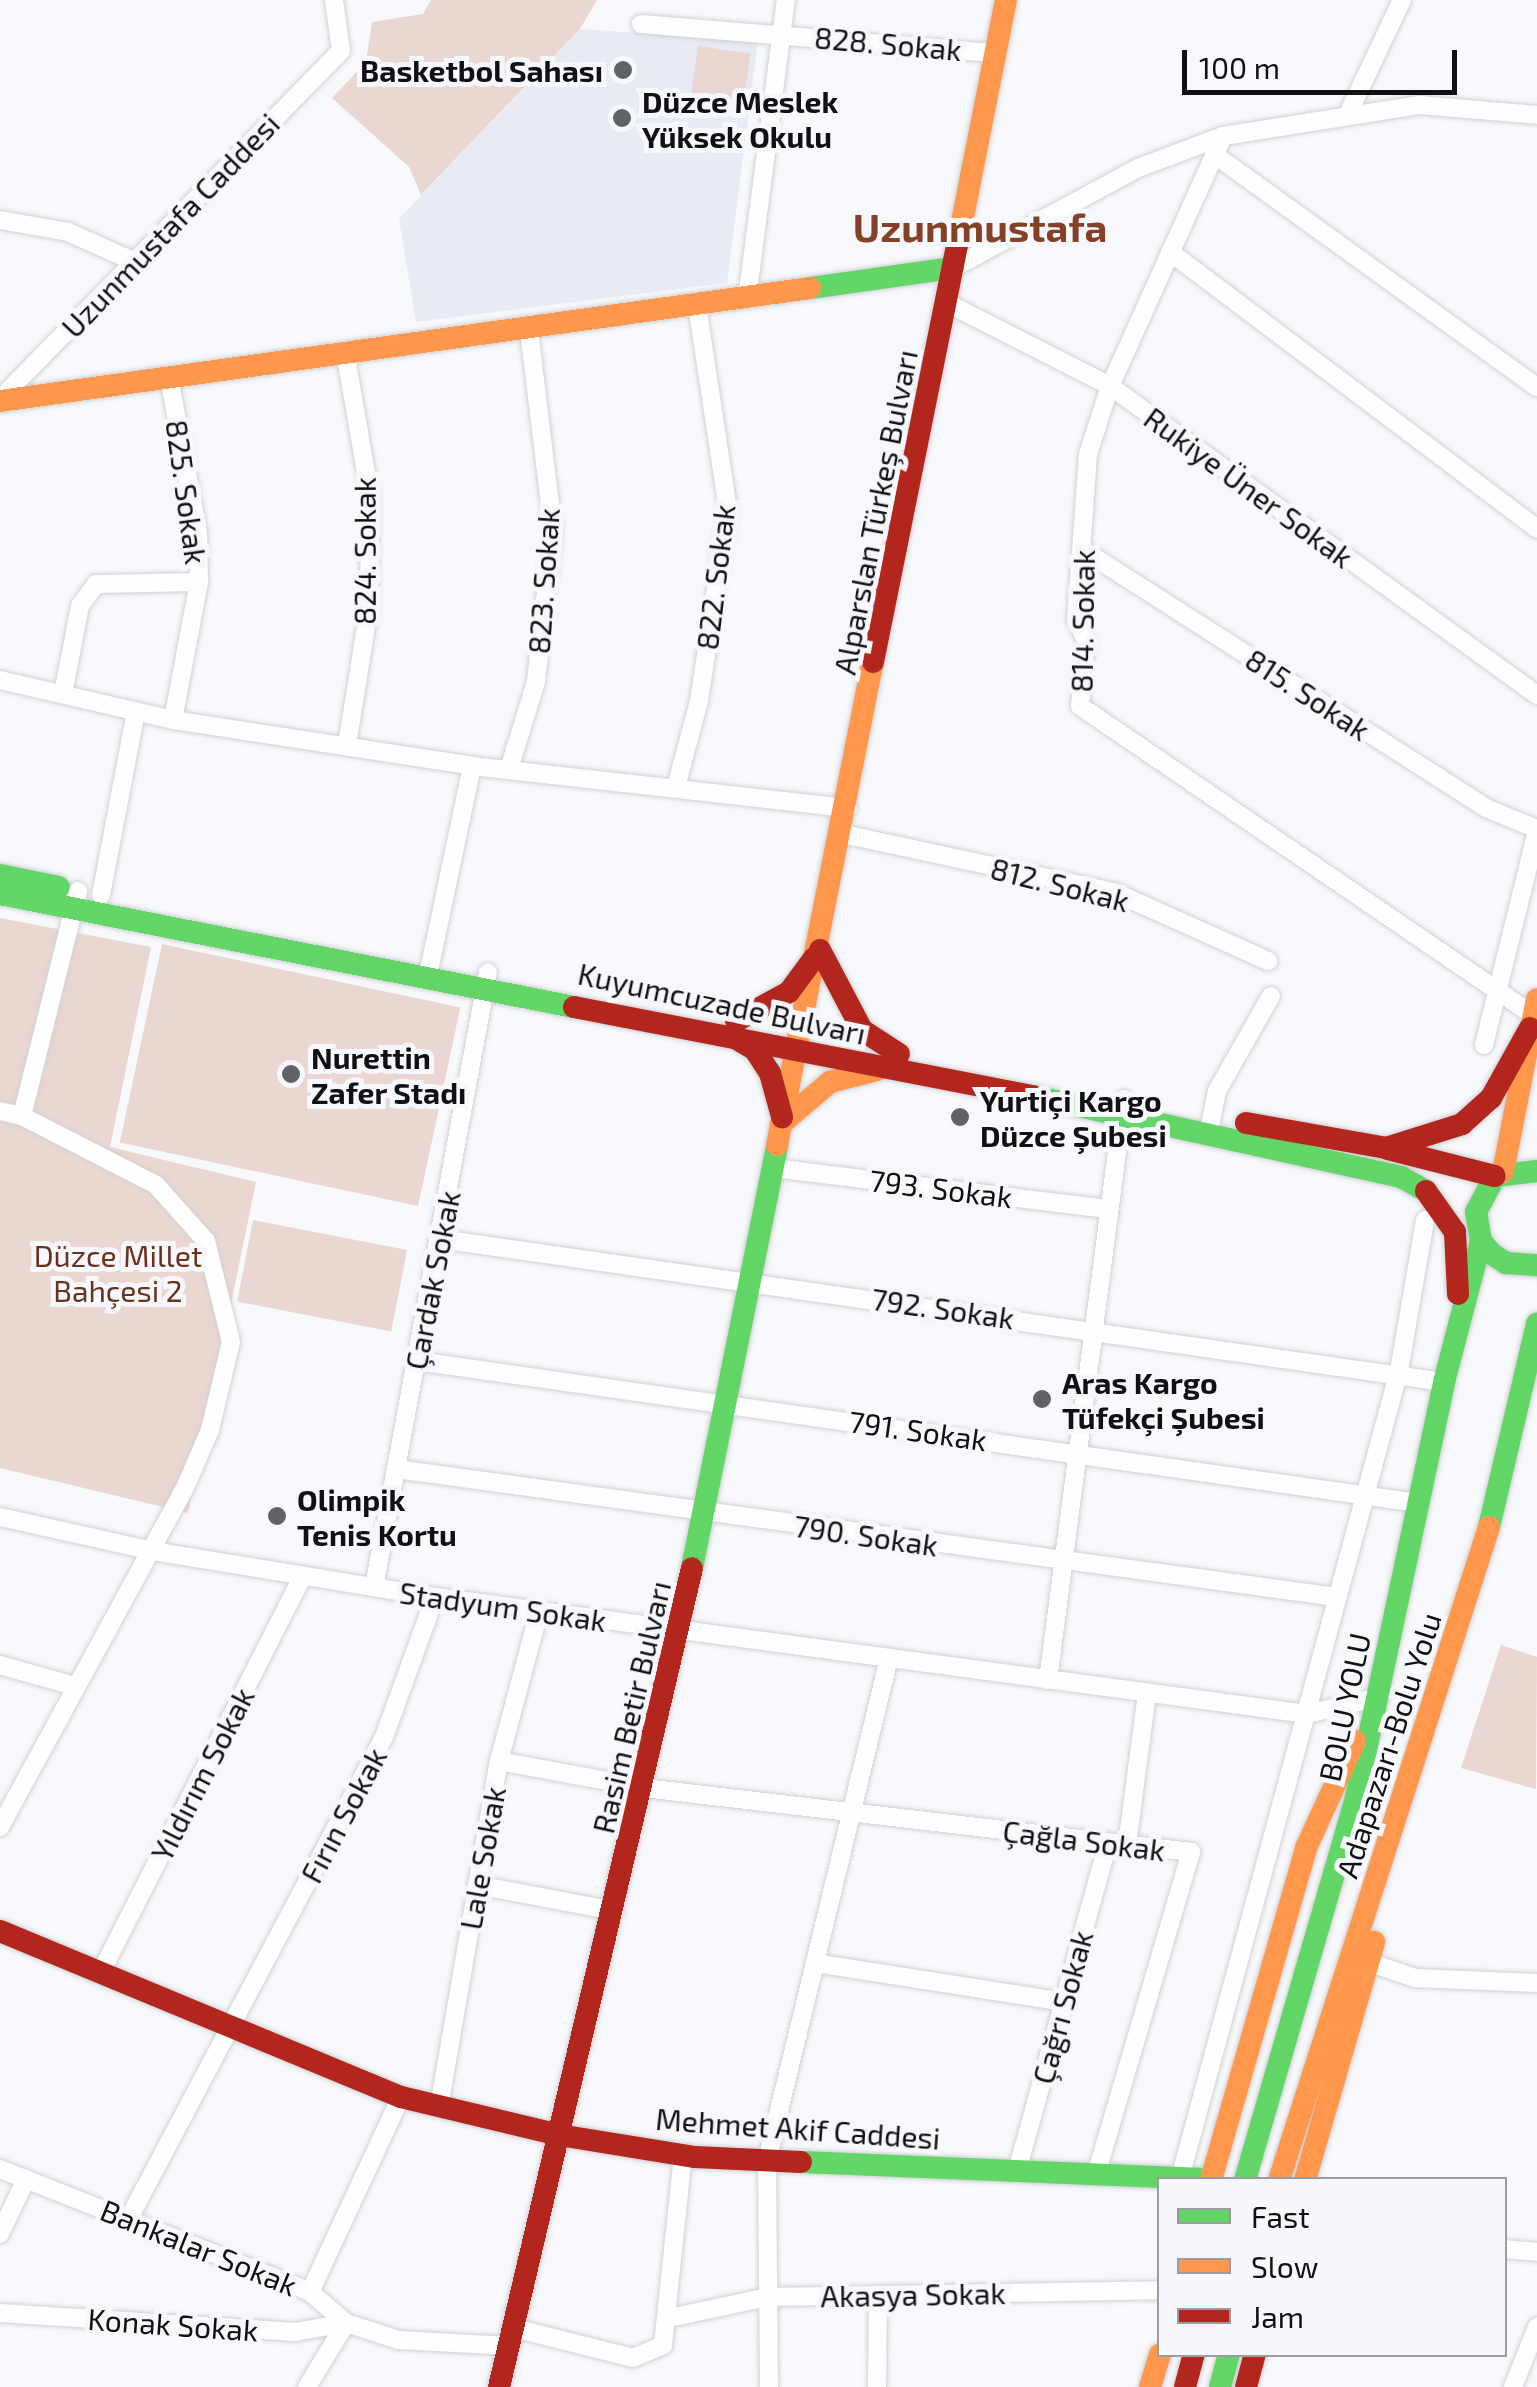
<!DOCTYPE html>
<html>
<head>
<meta charset="utf-8">
<style>
  body { margin:0 }
  #map { position:relative; width:1537px; height:2387px; overflow:hidden; background:#f8f9fc; font-family:"Exo 2",sans-serif }
  div>[style] { position:absolute }
  [style*='--x'] { left:calc(var(--x)*1px); top:calc(var(--y)*1px); width:calc(var(--w)*1px); rotate:calc(var(--a)*1deg) }
  .built>* { inset:0; background:#e9ebf4 }
  .green>* { inset:0; background:#ebd7d1; transform-origin:0 0 }
  .roads { filter:drop-shadow(0 0 2px #d0d1d5) drop-shadow(0 0 2px #d0d1d5) }
  .street>* { height:18px; margin:-9px; padding:0 9px; transform-origin:9px; border-radius:9px; background:#fefeff }
  .fast>* { height:22px; margin:-11px; padding:0 11px; transform-origin:11px; border-radius:11px; background:#63d668 }
  .slow>* { height:22px; margin:-11px; padding:0 11px; transform-origin:11px; border-radius:11px; background:#ff974d }
  .jam>* { height:22px; margin:-11px; padding:0 11px; transform-origin:11px; border-radius:11px; background:#b3261e }
  .dots>* { width:28px; height:28px; translate:-50% -50%; box-sizing:border-box; border:5px solid #f6f8fe; border-radius:50% }
  span { translate:-50% -50%; white-space:nowrap; text-align:center; line-height:1.15; -webkit-text-stroke:10px #f6f8fe; paint-order:stroke }
  .street-label { font-size:30px; color:#101115 }
  .poi-label { font-size:30px; color:#101115; font-weight:700 }
  .right { translate:-100% -50%; text-align:right }
  .left { translate:0 -50%; text-align:left }
  .park-label { font-size:30px; color:#68321c }
  .district-label { font-size:40px; color:#844126; font-weight:700 }
  .legend { position:absolute; left:1157px; top:2177px; width:350px; height:180px; box-sizing:border-box; background:#f6f8fe; border:2px solid #9a9ca1; margin:0; padding:12px 18px; list-style:none; font-size:30px; color:#101115 }
  .legend li { display:flex; align-items:center; gap:20px; height:50px }
  .legend b { width:50px; border:2px solid #9a9ca1 }
  .scale { position:absolute; left:1182px; top:50px; width:275px; height:45px; box-sizing:border-box; border:5px solid #101115; border-top:0; padding-left:12px; font-size:30px; line-height:35px; white-space:nowrap; color:#101115; -webkit-text-stroke:8px #f6f8fe; paint-order:stroke }
</style>
</head>
<body>
<div id="map">
  <div class="built">
    <i style="clip-path:polygon(580px 29px,758px 41px,727px 283px,416px 322px,399px 219px)"></i>
  </div>
  <div class="green">
    <i style="clip-path:polygon(431px 0,597px 0,580px 29px,421px 195px,409px 167px,332px 98px,366px 62px,372px 22px,423px 14px)"></i>
    <i style="left:698px;top:46px;width:53px;height:52px;rotate:8deg"></i>
    <i style="clip-path:polygon(0 918px,151px 947px,110px 1147px,256px 1182px,188px 1513px,0 1468px)"></i>
    <i style="left:162px;top:944px;width:305px;height:203px;rotate:12deg"></i>
    <i style="left:253px;top:1220px;width:157px;height:83px;rotate:11deg"></i>
    <i style="clip-path:polygon(1501px 1645px,1537px 1657px,1536px 1789px,1461px 1768px)"></i>
  </div>
  <div class="roads">
    <div class="street">
      <i style="--x:641;--y:24;--w:356;--a:4.7"></i>
      <i style="--x:1349;--y:112;--w:124;--a:-64.7"></i>
      <i style="--x:1223;--y:136;--w:274;--a:114.3"></i>
      <i style="--x:1110;--y:386;--w:71;--a:107.9"></i>
      <i style="--x:1088;--y:454;--w:166;--a:94.1"></i>
      <i style="--x:1076;--y:620;--w:22;--a:63"></i>
      <i style="--x:1086;--y:640;--w:66;--a:95.2"></i>
      <i style="--x:1080;--y:706;--w:548;--a:34.3"></i>
      <i style="--x:1215;--y:155;--w:397;--a:35.8"></i>
      <i style="--x:0;--y:220;--w:69;--a:10"></i>
      <i style="--x:68;--y:232;--w:73;--a:24.1"></i>
      <i style="--x:1170;--y:252;--w:460;--a:37"></i>
      <i style="--x:953;--y:268;--w:210;--a:-28.4"></i>
      <i style="--x:1138;--y:168;--w:91;--a:-20.6"></i>
      <i style="--x:1223;--y:136;--w:198;--a:-9"></i>
      <i style="--x:1419;--y:105;--w:118;--a:4.8"></i>
      <i style="--x:747;--y:299;--w:302;--a:-82.6"></i>
      <i style="--x:947;--y:303;--w:183;--a:27"></i>
      <i style="--x:1110;--y:386;--w:527;--a:35.89"></i>
      <i style="--x:346;--y:357;--w:141;--a:80.2"></i>
      <i style="--x:370;--y:496;--w:112;--a:90.5"></i>
      <i style="--x:369;--y:608;--w:139;--a:99.1"></i>
      <i style="--x:170;--y:382;--w:154;--a:79.5"></i>
      <i style="--x:198;--y:533;--w:49;--a:88.8"></i>
      <i style="--x:199;--y:582;--w:140;--a:100.7"></i>
      <i style="--x:0;--y:399;--w:487;--a:-45.6"></i>
      <i style="--x:341;--y:51;--w:51;--a:-97.8"></i>
      <i style="--x:1083;--y:550;--w:479;--a:32.6"></i>
      <i style="--x:1486;--y:808;--w:55;--a:22.4"></i>
      <i style="--x:0;--y:680;--w:178;--a:13"></i>
      <i style="--x:173;--y:720;--w:303;--a:8.7"></i>
      <i style="--x:472;--y:766;--w:378;--a:6.4"></i>
      <i style="--x:63;--y:694;--w:90;--a:-79.1"></i>
      <i style="--x:80;--y:606;--w:27;--a:-54"></i>
      <i style="--x:96;--y:584;--w:103;--a:-1.1"></i>
      <i style="--x:509;--y:769;--w:91;--a:-72.8"></i>
      <i style="--x:536;--y:682;--w:154;--a:-83.7"></i>
      <i style="--x:553;--y:529;--w:200;--a:-96.9"></i>
      <i style="--x:676;--y:787;--w:89;--a:-75"></i>
      <i style="--x:699;--y:701;--w:193;--a:-81.4"></i>
      <i style="--x:728;--y:510;--w:206;--a:-98.6"></i>
      <i style="--x:843;--y:834;--w:277;--a:12.1"></i>
      <i style="--x:1114;--y:892;--w:169;--a:24.1"></i>
      <i style="--x:101;--y:895;--w:186;--a:-79.2"></i>
      <i style="--x:428;--y:975;--w:214;--a:-78.1"></i>
      <i style="--x:1484;--y:1045;--w:220;--a:-76.1"></i>
      <i style="--x:0;--y:1111;--w:23;--a:13"></i>
      <i style="--x:1209;--y:1131;--w:41;--a:-78.7"></i>
      <i style="--x:1217;--y:1091;--w:109;--a:-60.4"></i>
      <i style="--x:773;--y:1168;--w:338;--a:7"></i>
      <i style="--x:440;--y:1239;--w:1014;--a:8.11"></i>
      <i style="--x:417;--y:1361;--w:1011;--a:8.07"></i>
      <i style="--x:396;--y:1469;--w:949;--a:7.75"></i>
      <i style="--x:0;--y:1517;--w:157;--a:12.5"></i>
      <i style="--x:153;--y:1551;--w:286;--a:9.3"></i>
      <i style="--x:435;--y:1597;--w:880;--a:7.64"></i>
      <i style="--x:1307;--y:1714;--w:70;--a:-13.2"></i>
      <i style="--x:374;--y:1587;--w:625;--a:-79.5"></i>
      <i style="--x:0;--y:1665;--w:77;--a:15.8"></i>
      <i style="--x:1048;--y:1680;--w:586;--a:-82.55"></i>
      <i style="--x:499;--y:1761;--w:147;--a:10.5"></i>
      <i style="--x:644;--y:1788;--w:551;--a:6.67"></i>
      <i style="--x:1191;--y:1852;--w:336;--a:106.4"></i>
      <i style="--x:0;--y:1827;--w:384;--a:-61.4"></i>
      <i style="--x:184;--y:1490;--w:65;--a:-66.6"></i>
      <i style="--x:210;--y:1430;--w:90;--a:-76.6"></i>
      <i style="--x:231;--y:1342;--w:104;--a:-103.9"></i>
      <i style="--x:206;--y:1241;--w:75;--a:-131.8"></i>
      <i style="--x:156;--y:1185;--w:151;--a:-152.8"></i>
      <i style="--x:22;--y:1116;--w:232;--a:-76"></i>
      <i style="--x:1127;--y:1845;--w:153;--a:-82.5"></i>
      <i style="--x:477;--y:1885;--w:140;--a:10.7"></i>
      <i style="--x:1368;--y:1962;--w:50;--a:18.8"></i>
      <i style="--x:1415;--y:1978;--w:122;--a:2.3"></i>
      <i style="--x:815;--y:1963;--w:251;--a:8.9"></i>
      <i style="--x:101;--y:1972;--w:445;--a:-63"></i>
      <i style="--x:439;--y:2107;--w:351;--a:-80.2"></i>
      <i style="--x:499;--y:1761;--w:154;--a:-75"></i>
      <i style="--x:0;--y:2169;--w:334;--a:21.6"></i>
      <i style="--x:310;--y:2292;--w:48;--a:40.7"></i>
      <i style="--x:346;--y:2323;--w:56;--a:17.8"></i>
      <i style="--x:399;--y:2340;--w:111;--a:3.1"></i>
      <i style="--x:1017;--y:2171;--w:341;--a:-74.5"></i>
      <i style="--x:1180;--y:2178;--w:836;--a:-74.82"></i>
      <i style="--x:1399;--y:1371;--w:153;--a:-80.2"></i>
      <i style="--x:128;--y:2220;--w:547;--a:-62.08"></i>
      <i style="--x:384;--y:1737;--w:149;--a:-70"></i>
      <i style="--x:0;--y:2234;--w:61;--a:-64.7"></i>
      <i style="--x:1504;--y:2249;--w:33;--a:5"></i>
      <i style="--x:310;--y:2292;--w:215;--a:-65"></i>
      <i style="--x:0;--y:2313;--w:296;--a:3.7"></i>
      <i style="--x:295;--y:2332;--w:52;--a:-10"></i>
      <i style="--x:669;--y:2318;--w:101;--a:-12"></i>
      <i style="--x:768;--y:2297;--w:392;--a:-1"></i>
      <i style="--x:514;--y:2328;--w:123;--a:14.1"></i>
      <i style="--x:633;--y:2358;--w:33;--a:-23"></i>
      <i style="--x:663;--y:2345;--w:191;--a:-84"></i>
      <i style="--x:307;--y:2387;--w:75;--a:-58.6"></i>
      <i style="--x:769;--y:2387;--w:227;--a:-90.5"></i>
      <i style="--x:767;--y:2160;--w:517;--a:-76.34"></i>
      <i style="--x:877;--y:2387;--w:92;--a:-89.4"></i>
      <i style="--x:1513;--y:2387;--w:65;--a:-68.2"></i>
    </div>
    <div class="fast">
      <i style="--x:810;--y:288;--w:144;--a:-8"></i>
      <i style="--x:0;--y:875;--w:60;--a:11.5"></i>
      <i style="--x:0;--y:894;--w:585;--a:11.14"></i>
      <i style="--x:1033;--y:1096;--w:377;--a:12.4"></i>
      <i style="--x:1401;--y:1177;--w:29;--a:29"></i>
      <i style="--x:1537;--y:1171;--w:42;--a:173.2"></i>
      <i style="--x:1495;--y:1176;--w:41;--a:117.8"></i>
      <i style="--x:1476;--y:1212;--w:29;--a:80"></i>
      <i style="--x:1481;--y:1241;--w:17;--a:50"></i>
      <i style="--x:1492;--y:1254;--w:17;--a:33"></i>
      <i style="--x:1506;--y:1263;--w:31;--a:4"></i>
      <i style="--x:1489;--y:1527;--w:209;--a:-76.7"></i>
      <i style="--x:692;--y:1568;--w:431;--a:-78.6"></i>
      <i style="--x:801;--y:2162;--w:410;--a:2.4"></i>
      <i style="--x:1245;--y:2180;--w:399;--a:-73.8"></i>
      <i style="--x:1356;--y:1797;--w:424;--a:-78"></i>
      <i style="--x:1444;--y:1382;--w:146;--a:-75.3"></i>
      <i style="--x:1220;--y:2387;--w:34;--a:-75"></i>
    </div>
    <div class="slow">
      <i style="--x:958;--y:242;--w:247;--a:-78.8"></i>
      <i style="--x:0;--y:401;--w:818;--a:-7.94"></i>
      <i style="--x:783;--y:1122;--w:62;--a:-40.4"></i>
      <i style="--x:830;--y:1082;--w:49;--a:-14.3"></i>
      <i style="--x:777;--y:1145;--w:492;--a:-78.8"></i>
      <i style="--x:1503;--y:1172;--w:176;--a:-78.9"></i>
      <i style="--x:1211;--y:2180;--w:345;--a:-74"></i>
      <i style="--x:1306;--y:1848;--w:118;--a:-65.4"></i>
      <i style="--x:1279;--y:2180;--w:686;--a:-72.17"></i>
      <i style="--x:1305;--y:2180;--w:248;--a:-73.8"></i>
      <i style="--x:1150;--y:2387;--w:34;--a:-73"></i>
    </div>
    <div class="jam">
      <i style="--x:873;--y:662;--w:429;--a:-78.6"></i>
      <i style="--x:820;--y:950;--w:90;--a:62.3"></i>
      <i style="--x:862;--y:1030;--w:44;--a:33"></i>
      <i style="--x:574;--y:1007;--w:468;--a:11"></i>
      <i style="--x:736;--y:1021;--w:60;--a:-28.7"></i>
      <i style="--x:789;--y:992;--w:42;--a:-53.7"></i>
      <i style="--x:737;--y:1039;--w:21;--a:31"></i>
      <i style="--x:755;--y:1050;--w:27;--a:57"></i>
      <i style="--x:770;--y:1073;--w:46;--a:74.7"></i>
      <i style="--x:1246;--y:1123;--w:142;--a:10.1"></i>
      <i style="--x:1386;--y:1148;--w:80;--a:-17.5"></i>
      <i style="--x:1462;--y:1124;--w:39;--a:-42"></i>
      <i style="--x:1491;--y:1098;--w:80;--a:-60.9"></i>
      <i style="--x:1388;--y:1149;--w:110;--a:14.2"></i>
      <i style="--x:1426;--y:1191;--w:50;--a:54.7"></i>
      <i style="--x:1455;--y:1232;--w:62;--a:87.2"></i>
      <i style="--x:0;--y:1931;--w:434;--a:22.5"></i>
      <i style="--x:401;--y:2097;--w:163;--a:13.5"></i>
      <i style="--x:559;--y:2135;--w:138;--a:9.2"></i>
      <i style="--x:695;--y:2157;--w:106;--a:2.7"></i>
      <i style="--x:499;--y:2387;--w:841;--a:-76.74"></i>
      <i style="--x:1185;--y:2387;--w:34;--a:-75"></i>
      <i style="--x:1246;--y:2387;--w:34;--a:-75"></i>
    </div>
  </div>
  <div class="dots">
    <i style="left:623px;top:70px;background:#616266"></i>
    <i style="left:622px;top:118px;background:#616266"></i>
    <i style="left:291px;top:1074px;background:#616266"></i>
    <i style="left:960px;top:1117px;background:#616266"></i>
    <i style="left:1042px;top:1399px;background:#616266"></i>
    <i style="left:277px;top:1516px;background:#616266"></i>
  </div>
  <div class="street-label">
    <span style="left:888px;top:43px;rotate:5deg">828. Sokak</span>
    <span style="left:170px;top:225px;rotate:-46deg">Uzunmustafa Caddesi</span>
    <span style="left:1249px;top:487px;rotate:36deg">Rukiye Üner Sokak</span>
    <span style="left:187px;top:492px;rotate:82deg">825. Sokak</span>
    <span style="left:875px;top:512px;rotate:-79deg">Alparslan Türkeş Bulvarı</span>
    <span style="left:364px;top:551px;rotate:-90deg">824. Sokak</span>
    <span style="left:715px;top:577px;rotate:-83deg">822. Sokak</span>
    <span style="left:543px;top:581px;rotate:-86deg">823. Sokak</span>
    <span style="left:1082px;top:621px;rotate:-89deg">814. Sokak</span>
    <span style="left:1308px;top:694px;rotate:33deg">815. Sokak</span>
    <span style="left:1060px;top:884px;rotate:14deg">812. Sokak</span>
    <span style="left:722px;top:1003px;rotate:12deg">Kuyumcuzade Bulvarı</span>
    <span style="left:941px;top:1188px;rotate:7deg">793. Sokak</span>
    <span style="left:432px;top:1280px;rotate:-79deg">Çardak Sokak</span>
    <span style="left:943px;top:1308px;rotate:8deg">792. Sokak</span>
    <span style="left:918px;top:1430px;rotate:8deg">791. Sokak</span>
    <span style="left:866px;top:1535px;rotate:8deg">790. Sokak</span>
    <span style="left:503px;top:1606px;rotate:8deg">Stadyum Sokak</span>
    <span style="left:631px;top:1707px;rotate:-77deg">Rasim Betir Bulvarı</span>
    <span style="left:1344px;top:1707px;rotate:-78deg">BOLU YOLU</span>
    <span style="left:1388px;top:1745px;rotate:-72deg">Adapazarı-Bolu Yolu</span>
    <span style="left:202px;top:1774px;rotate:-63deg">Yıldırım Sokak</span>
    <span style="left:343px;top:1815px;rotate:-62deg">Fırın Sokak</span>
    <span style="left:1084px;top:1840px;rotate:7deg">Çağla Sokak</span>
    <span style="left:482px;top:1858px;rotate:-80deg">Lale Sokak</span>
    <span style="left:1062px;top:2007px;rotate:-75deg">Çağrı Sokak</span>
    <span style="left:798px;top:2128px;rotate:4deg">Mehmet Akif Caddesi</span>
    <span style="left:199px;top:2247px;rotate:22deg">Bankalar Sokak</span>
    <span style="left:913px;top:2294px;rotate:-1deg">Akasya Sokak</span>
    <span style="left:173px;top:2324px;rotate:4deg">Konak Sokak</span>
  </div>
  <div class="poi-label">
    <span class="right" style="left:603px;top:70px">Basketbol Sahası</span>
    <span class="left" style="left:642px;top:118px">Düzce Meslek<br>Yüksek Okulu</span>
    <span class="left" style="left:311px;top:1074px">Nurettin<br>Zafer Stadı</span>
    <span class="left" style="left:980px;top:1117px">Yurtiçi Kargo<br>Düzce Şubesi</span>
    <span class="left" style="left:1062px;top:1399px">Aras Kargo<br>Tüfekçi Şubesi</span>
    <span class="left" style="left:297px;top:1516px">Olimpik<br>Tenis Kortu</span>
  </div>
  <div class="park-label">
    <span style="left:118px;top:1272px">Düzce Millet<br>Bahçesi 2</span>
  </div>
  <div class="district-label">
    <span style="left:980px;top:226px">Uzunmustafa</span>
  </div>
  <ul class="legend">
  <li><b style="height:12px;background:#63d668"></b>Fast</li>
  <li><b style="height:12px;background:#ff974d"></b>Slow</li>
  <li><b style="height:12px;background:#b3261e"></b>Jam</li>
  </ul>
  <div class="scale">100 m</div>
</div>
</body>
</html>
